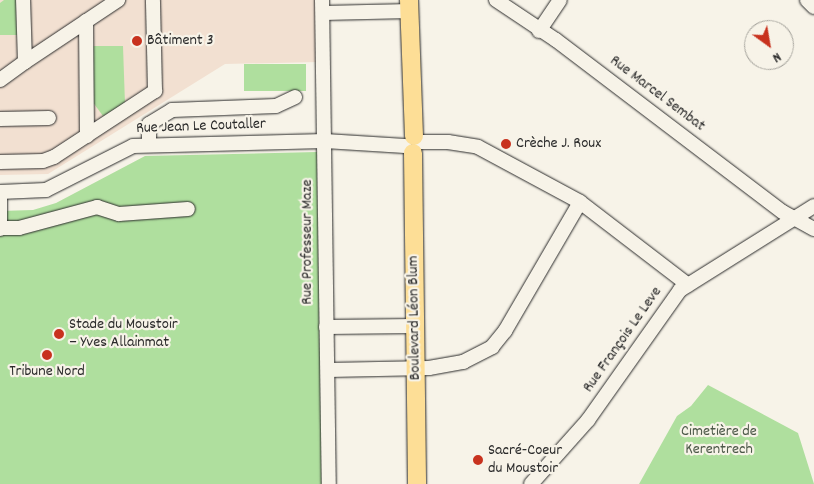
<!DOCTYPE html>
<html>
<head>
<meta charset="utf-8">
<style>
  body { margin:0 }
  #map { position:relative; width:814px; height:484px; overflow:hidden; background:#f7f3e8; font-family:Dekko,sans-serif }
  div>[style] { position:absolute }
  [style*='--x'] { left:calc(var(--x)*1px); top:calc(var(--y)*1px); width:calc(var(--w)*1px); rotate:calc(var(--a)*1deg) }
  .built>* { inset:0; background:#f2e0d1 }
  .green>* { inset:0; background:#afdf9e; transform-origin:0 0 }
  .roads { filter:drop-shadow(0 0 1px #2b2b2b) drop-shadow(0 0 1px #2b2b2b) }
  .minor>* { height:14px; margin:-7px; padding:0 7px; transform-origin:7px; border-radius:7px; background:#f7f3e8 }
  .major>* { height:18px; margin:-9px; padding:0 9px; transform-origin:9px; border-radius:9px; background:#fdde96 }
  .dots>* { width:14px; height:14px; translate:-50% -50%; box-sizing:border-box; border:2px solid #f7f3e8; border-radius:50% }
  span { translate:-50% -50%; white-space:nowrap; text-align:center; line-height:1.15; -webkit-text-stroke:4.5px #f7f3e8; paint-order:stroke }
  .poi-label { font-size:16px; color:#2b2b2b }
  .left { translate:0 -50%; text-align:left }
  .street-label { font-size:16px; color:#2b2b2b }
  .park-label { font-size:16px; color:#4c5848 }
  .north { position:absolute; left:744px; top:20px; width:50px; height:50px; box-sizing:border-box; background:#f7f3e8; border:1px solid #a5a39c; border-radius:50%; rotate:148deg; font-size:14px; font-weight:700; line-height:20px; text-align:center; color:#2b2b2b }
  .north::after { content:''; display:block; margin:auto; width:18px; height:22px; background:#c8321e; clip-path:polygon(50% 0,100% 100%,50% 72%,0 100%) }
</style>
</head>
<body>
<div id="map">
  <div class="built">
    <i style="clip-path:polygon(0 0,317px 0,318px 62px,225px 64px,48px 174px,0 175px)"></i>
  </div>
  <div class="green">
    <i style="clip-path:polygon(4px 0,16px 0,17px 35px,0 35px,0 3px)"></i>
    <i style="clip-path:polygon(91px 46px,123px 46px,125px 104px,103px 116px,92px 101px)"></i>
    <i style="left:306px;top:64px;width:27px;height:62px;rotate:90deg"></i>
    <i style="clip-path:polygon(317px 152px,322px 484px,0 484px,0 211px,33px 210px,56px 203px,145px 156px)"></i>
    <i style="clip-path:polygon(708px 385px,798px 433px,814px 484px,639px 484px,677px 416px,691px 406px)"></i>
  </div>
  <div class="roads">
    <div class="minor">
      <i style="--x:322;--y:0;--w:484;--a:89.2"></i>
      <i style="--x:496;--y:0;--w:72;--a:33.7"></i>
      <i style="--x:556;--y:40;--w:285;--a:37.2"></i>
      <i style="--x:783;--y:212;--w:35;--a:29"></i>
      <i style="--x:807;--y:0;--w:10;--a:45"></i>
      <i style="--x:323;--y:13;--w:88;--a:-1.3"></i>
      <i style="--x:86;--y:21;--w:115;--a:89.5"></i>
      <i style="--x:539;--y:31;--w:37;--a:-56"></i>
      <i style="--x:25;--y:62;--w:112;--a:-33.7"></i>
      <i style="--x:0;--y:80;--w:31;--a:-36"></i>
      <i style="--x:25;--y:62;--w:62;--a:-91.8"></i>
      <i style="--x:0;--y:119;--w:49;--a:-1.2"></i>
      <i style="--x:421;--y:142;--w:27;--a:0"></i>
      <i style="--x:448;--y:142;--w:30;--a:9"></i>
      <i style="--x:478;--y:147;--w:116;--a:28.3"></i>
      <i style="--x:580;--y:202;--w:136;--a:37.5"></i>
      <i style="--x:149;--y:144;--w:20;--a:-90"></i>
      <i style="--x:149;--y:124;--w:27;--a:-31"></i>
      <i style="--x:172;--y:110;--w:104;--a:-2.2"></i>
      <i style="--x:276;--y:106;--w:21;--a:-25"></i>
      <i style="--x:0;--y:162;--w:43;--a:-1.3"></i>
      <i style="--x:43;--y:161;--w:12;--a:-20"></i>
      <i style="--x:54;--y:157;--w:121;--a:-33.2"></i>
      <i style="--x:155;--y:91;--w:91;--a:-91.3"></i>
      <i style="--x:0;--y:192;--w:46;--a:-2.5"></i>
      <i style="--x:46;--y:190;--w:97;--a:-26.8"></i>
      <i style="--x:133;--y:146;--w:192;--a:-1.5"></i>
      <i style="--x:325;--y:141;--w:80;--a:3.6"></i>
      <i style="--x:0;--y:196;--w:33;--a:90"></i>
      <i style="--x:2;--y:228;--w:17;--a:0"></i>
      <i style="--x:19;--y:228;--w:81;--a:-15.1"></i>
      <i style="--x:97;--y:207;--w:23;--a:18"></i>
      <i style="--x:119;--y:214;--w:69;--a:-4.1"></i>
      <i style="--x:326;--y:327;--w:89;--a:-0.6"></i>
      <i style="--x:328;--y:370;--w:101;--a:-1.1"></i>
      <i style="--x:429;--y:368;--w:35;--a:-10"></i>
      <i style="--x:463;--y:362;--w:33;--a:-27"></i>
      <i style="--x:492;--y:347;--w:21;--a:-51"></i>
      <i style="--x:505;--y:331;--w:149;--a:-59.8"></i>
      <i style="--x:531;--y:484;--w:86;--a:-48.3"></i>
      <i style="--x:588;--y:420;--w:159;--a:-54.7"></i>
      <i style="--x:680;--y:290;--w:158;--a:-32.1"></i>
    </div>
    <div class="major">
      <i style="--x:409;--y:0;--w:136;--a:87.9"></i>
      <i style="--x:413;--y:153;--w:331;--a:89.3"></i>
    </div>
  </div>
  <div class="dots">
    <i style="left:137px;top:41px;background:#c8321e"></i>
    <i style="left:506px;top:144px;background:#c8321e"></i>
    <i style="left:59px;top:334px;background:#c8321e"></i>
    <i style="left:47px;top:355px;background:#c8321e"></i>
    <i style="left:478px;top:460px;background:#c8321e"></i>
  </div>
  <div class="poi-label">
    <span class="left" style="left:147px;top:41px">Bâtiment 3</span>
    <span class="left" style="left:516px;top:144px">Crèche J. Roux</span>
    <span class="left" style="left:69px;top:334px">Stade du Moustoir<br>– Yves Allainmat</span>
    <span style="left:47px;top:372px">Tribune Nord</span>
    <span class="left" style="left:488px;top:460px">Sacré-Coeur<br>du Moustoir</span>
  </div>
  <div class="street-label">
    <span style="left:657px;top:94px;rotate:37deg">Rue Marcel Sembat</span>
    <span style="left:201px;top:127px;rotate:-2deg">Rue Jean Le Coutaller</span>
    <span style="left:308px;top:242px;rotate:-90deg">Rue Professeur Maze</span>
    <span style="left:415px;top:318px;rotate:-91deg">Boulevard Léon Blum</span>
    <span style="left:623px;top:340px;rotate:-55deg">Rue François Le Leve</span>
  </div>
  <div class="park-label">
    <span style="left:719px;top:441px">Cimetière de<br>Kerentrech</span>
  </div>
  <div class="north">N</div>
</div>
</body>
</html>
